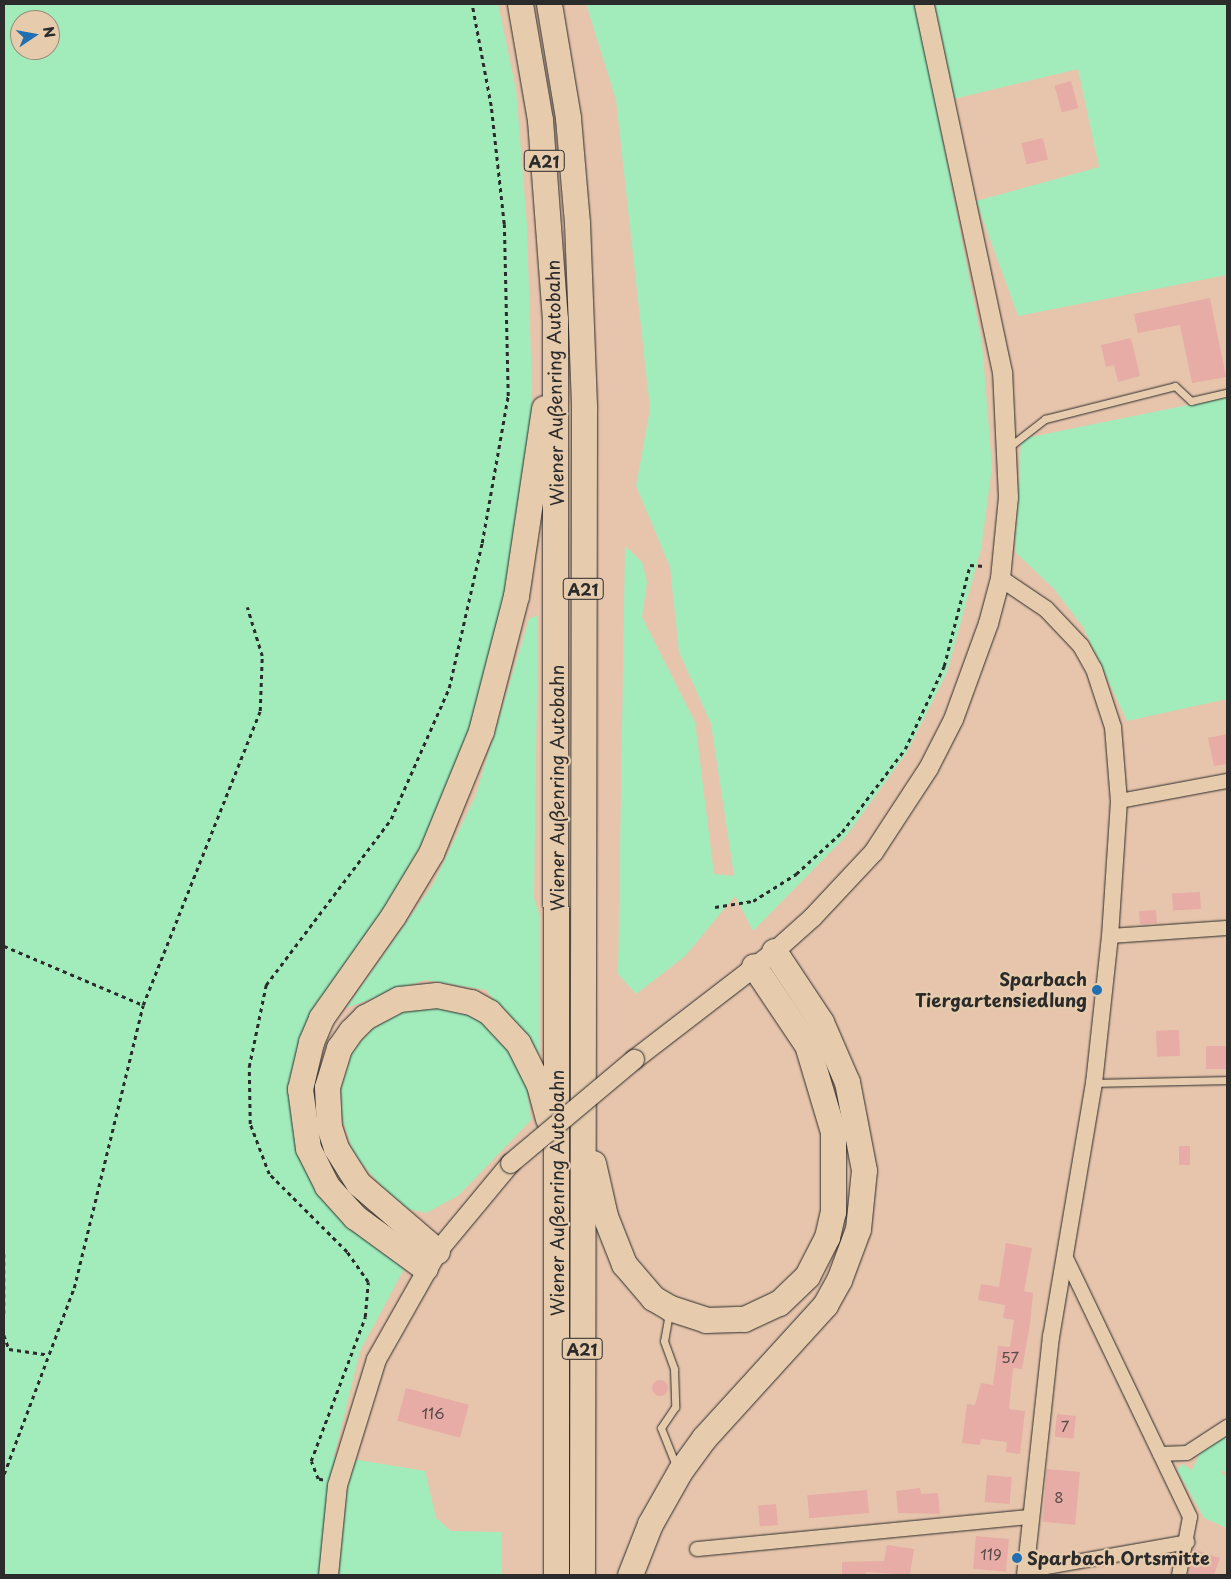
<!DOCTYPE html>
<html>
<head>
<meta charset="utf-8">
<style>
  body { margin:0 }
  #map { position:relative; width:1231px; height:1579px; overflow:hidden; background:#e7c5ac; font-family:"Playpen Sans",sans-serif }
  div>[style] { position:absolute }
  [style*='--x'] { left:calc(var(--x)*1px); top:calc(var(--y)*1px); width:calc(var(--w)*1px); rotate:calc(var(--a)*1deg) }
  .green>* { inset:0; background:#a2ecbc }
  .building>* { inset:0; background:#e6aca5; transform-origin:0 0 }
  .round { border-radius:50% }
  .path>* { height:2.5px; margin-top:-1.25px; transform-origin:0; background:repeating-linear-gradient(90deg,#2b2b2b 0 4px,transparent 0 8px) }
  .roads { filter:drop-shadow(0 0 1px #2b2b2b) drop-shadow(0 0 1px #2b2b2b) }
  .service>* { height:7px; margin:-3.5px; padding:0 3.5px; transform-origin:3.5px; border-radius:3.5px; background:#e6cbad }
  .minor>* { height:14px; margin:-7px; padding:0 7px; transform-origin:7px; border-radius:7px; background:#e6cbad }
  .tertiary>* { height:16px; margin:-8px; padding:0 8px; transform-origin:8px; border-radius:8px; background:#e6cbad }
  .secondary>* { height:19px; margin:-9.5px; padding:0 9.5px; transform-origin:9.5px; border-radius:9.5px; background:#e6cbad }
  .motorway>* { height:25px; margin:-12.5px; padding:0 12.5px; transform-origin:12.5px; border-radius:12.5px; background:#e6cbad }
  .bridges { filter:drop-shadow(0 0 1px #2b2b2b) drop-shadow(0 0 1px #2b2b2b) }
  .secondary-bridge>* { height:19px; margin:-9.5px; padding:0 9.5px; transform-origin:9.5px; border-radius:9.5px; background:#e6cbad }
  .dots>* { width:14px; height:14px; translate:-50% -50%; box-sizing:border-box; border:2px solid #e6cbad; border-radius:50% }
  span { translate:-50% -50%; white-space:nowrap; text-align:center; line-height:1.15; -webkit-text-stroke:4.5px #e6cbad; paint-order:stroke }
  .number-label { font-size:15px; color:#5a4b4a }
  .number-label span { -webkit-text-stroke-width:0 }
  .shield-label span { padding:1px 4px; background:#e6cbad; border:1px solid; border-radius:4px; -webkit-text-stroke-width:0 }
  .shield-label { font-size:16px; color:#2b2b2b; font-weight:700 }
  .street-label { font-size:18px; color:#2b2b2b }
  .poi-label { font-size:18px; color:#2b2b2b; font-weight:700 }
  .right { translate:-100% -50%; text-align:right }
  .left { translate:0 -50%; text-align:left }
  .frame { position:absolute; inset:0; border:5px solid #2b2b2b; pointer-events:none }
  .north { position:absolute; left:10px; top:10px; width:50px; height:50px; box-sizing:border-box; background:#e6cbad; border:1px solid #9b8b79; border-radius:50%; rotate:78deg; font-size:14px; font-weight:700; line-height:20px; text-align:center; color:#2b2b2b }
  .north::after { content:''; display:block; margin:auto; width:18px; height:22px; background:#1f6fb2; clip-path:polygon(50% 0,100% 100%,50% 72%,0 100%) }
</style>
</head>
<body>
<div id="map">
  <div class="green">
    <i style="clip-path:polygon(evenodd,4px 4px,498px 4px,516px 90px,527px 225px,533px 429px,501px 630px,446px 799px,294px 1075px,329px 1206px,404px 1269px,360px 1351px,334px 1456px,425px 1471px,436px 1518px,451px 1531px,501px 1532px,502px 1575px,4px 1575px,4px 4px,20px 20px,50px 20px,50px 50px,20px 50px,20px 20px)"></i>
    <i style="clip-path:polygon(586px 4px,916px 4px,982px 344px,992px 467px,981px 549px,947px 672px,907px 752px,847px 835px,753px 931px,735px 896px,685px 956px,636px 994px,618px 974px,625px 546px,642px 562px,647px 582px,642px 617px,695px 722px,714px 874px,734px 876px,711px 724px,679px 652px,670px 567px,636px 486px,650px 409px,616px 100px)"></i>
    <i style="clip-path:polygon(934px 4px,1227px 4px,1227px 275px,1018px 316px,976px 201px,1099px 167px,1078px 69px,953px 99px)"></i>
    <i style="clip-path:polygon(1227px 397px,1227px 699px,1127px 721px,1083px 627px,1054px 589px,1015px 552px,1021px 439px)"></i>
    <i style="clip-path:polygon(538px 615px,534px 898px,540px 917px,540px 1058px,486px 990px,425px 980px,346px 1008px,433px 884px,475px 797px,529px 619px)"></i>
    <i style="clip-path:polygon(444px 1007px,479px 1019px,507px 1044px,526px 1082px,531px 1120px,459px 1195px,426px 1213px,400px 1207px,354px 1155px,337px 1103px,350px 1054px,372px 1029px,402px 1011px)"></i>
    <i style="clip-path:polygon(1227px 1434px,1227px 1473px,1219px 1470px,1227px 1478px,1227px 1528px,1204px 1518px,1177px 1470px,1182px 1464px,1192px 1470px,1201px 1451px)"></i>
  </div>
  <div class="building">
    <i style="left:1071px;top:81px;width:28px;height:17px;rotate:75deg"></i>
    <i style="left:1043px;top:138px;width:22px;height:22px;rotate:77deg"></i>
    <i style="clip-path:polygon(1210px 298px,1226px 377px,1192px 383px,1180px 325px,1138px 333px,1134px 314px)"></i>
    <i style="clip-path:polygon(1131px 338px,1140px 376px,1118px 382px,1114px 365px,1106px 367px,1101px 345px)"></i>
    <i style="clip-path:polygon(1227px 734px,1227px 764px,1214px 766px,1208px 738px)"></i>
    <i style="left:1200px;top:892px;width:17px;height:28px;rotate:87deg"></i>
    <i style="left:1156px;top:910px;width:13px;height:17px;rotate:86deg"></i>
    <i style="left:1179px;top:1030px;width:26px;height:23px;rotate:88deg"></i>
    <i style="left:1227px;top:1046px;width:23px;height:21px;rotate:90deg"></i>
    <i style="left:1179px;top:1146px;width:11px;height:19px"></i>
    <i style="clip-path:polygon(1006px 1243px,1032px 1248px,1024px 1291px,1033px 1293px,1030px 1324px,1022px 1369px,1013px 1368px,1009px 1409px,1025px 1411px,1020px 1454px,1006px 1452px,1007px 1442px,981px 1439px,980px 1445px,962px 1443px,967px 1404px,975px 1405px,981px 1383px,993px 1385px,998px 1346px,1010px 1347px,1014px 1320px,1003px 1318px,1005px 1305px,978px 1300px,981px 1284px,999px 1287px)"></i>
    <i class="round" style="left:652px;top:1380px;width:16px;height:16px"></i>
    <i style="left:406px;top:1388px;width:65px;height:34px;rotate:15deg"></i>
    <i style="left:1057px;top:1414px;width:19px;height:23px;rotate:6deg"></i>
    <i style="left:1047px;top:1469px;width:33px;height:53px;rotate:5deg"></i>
    <i style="left:987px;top:1475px;width:25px;height:27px;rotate:5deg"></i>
    <i style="clip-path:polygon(920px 1488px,921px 1494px,938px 1493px,940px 1514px,898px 1513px,896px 1491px)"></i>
    <i style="left:867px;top:1490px;width:23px;height:60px;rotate:85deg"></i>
    <i style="left:776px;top:1504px;width:21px;height:18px;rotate:85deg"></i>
    <i style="left:976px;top:1536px;width:33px;height:33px;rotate:5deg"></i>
    <i style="clip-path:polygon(887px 1545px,914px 1549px,910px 1575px,866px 1572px,866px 1575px,842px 1575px,842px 1562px,884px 1561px)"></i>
    <i style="clip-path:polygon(1193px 1549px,1220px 1558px,1214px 1575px,1188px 1575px)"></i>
  </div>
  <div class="path">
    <i style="--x:715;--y:907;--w:38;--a:-9"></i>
    <i style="--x:753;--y:901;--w:51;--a:-32.1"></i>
    <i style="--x:796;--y:874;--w:62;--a:-42.4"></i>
    <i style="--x:842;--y:832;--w:104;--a:-52.8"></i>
    <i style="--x:905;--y:749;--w:92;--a:-64.8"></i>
    <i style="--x:944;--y:666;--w:104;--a:-75.6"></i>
    <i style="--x:970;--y:565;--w:15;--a:4"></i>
    <i style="--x:4;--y:946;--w:151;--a:23"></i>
    <i style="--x:4;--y:1254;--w:61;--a:90"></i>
    <i style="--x:4;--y:1335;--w:15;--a:70"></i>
    <i style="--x:9;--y:1349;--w:37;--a:8"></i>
    <i style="--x:4;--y:1474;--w:199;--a:-69.4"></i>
    <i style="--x:74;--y:1288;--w:291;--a:-76.3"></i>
    <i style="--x:143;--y:1005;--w:316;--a:-68.3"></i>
    <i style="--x:260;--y:711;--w:55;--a:-87.9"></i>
    <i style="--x:262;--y:656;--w:51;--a:-107"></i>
    <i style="--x:323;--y:1480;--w:5;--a:-169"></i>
    <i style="--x:318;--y:1479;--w:19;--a:-111"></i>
    <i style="--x:311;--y:1461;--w:154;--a:-69.4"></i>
    <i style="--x:365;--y:1317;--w:35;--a:-85"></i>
    <i style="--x:368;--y:1282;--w:37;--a:-125"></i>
    <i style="--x:347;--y:1252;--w:110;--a:-135"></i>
    <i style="--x:269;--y:1174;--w:53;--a:-110.8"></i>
    <i style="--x:250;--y:1124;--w:57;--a:-91"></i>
    <i style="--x:249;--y:1067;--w:84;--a:-78.3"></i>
    <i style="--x:266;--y:985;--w:208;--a:-53"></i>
    <i style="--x:391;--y:819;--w:143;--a:-66.1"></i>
    <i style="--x:449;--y:688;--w:149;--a:-77.2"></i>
    <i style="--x:482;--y:543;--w:149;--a:-80"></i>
    <i style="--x:508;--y:396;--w:172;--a:-91.3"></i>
    <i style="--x:504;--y:224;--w:119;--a:-96.3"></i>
    <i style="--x:491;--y:106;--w:104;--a:-100.6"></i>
  </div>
  <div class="roads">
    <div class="service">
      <i style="--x:1009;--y:447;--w:46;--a:-37.9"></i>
      <i style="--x:1045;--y:419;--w:134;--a:-14.2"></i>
      <i style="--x:1175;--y:386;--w:22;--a:43"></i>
      <i style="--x:1191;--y:401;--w:37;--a:-13"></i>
      <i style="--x:1094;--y:1083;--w:133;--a:-1.3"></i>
      <i style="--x:669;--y:1313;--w:28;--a:100"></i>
      <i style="--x:664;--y:1341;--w:30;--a:70"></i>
      <i style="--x:674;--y:1369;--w:38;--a:88"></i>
      <i style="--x:675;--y:1407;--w:25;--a:124"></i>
      <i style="--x:661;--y:1428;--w:43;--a:68.2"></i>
    </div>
    <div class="minor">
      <i style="--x:1119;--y:801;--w:110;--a:-10.5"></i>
      <i style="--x:1110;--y:936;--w:117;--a:-3.9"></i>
      <i style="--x:1066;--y:1258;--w:287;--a:64.4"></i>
      <i style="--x:1190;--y:1517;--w:59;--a:100.7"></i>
      <i style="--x:1160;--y:1454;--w:27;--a:-2"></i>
      <i style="--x:1187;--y:1453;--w:48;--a:-33"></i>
      <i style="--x:697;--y:1549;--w:334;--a:-5.5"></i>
      <i style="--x:1025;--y:1571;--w:165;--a:-10.1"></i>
    </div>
    <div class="tertiary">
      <i style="--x:1000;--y:578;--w:55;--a:34"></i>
      <i style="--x:1046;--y:609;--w:51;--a:46.6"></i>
      <i style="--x:1081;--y:646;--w:26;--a:61"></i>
      <i style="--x:1094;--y:669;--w:61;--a:71.9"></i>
      <i style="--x:1113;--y:727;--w:74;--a:85.4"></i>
      <i style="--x:1119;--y:801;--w:135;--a:93.8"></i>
      <i style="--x:1110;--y:936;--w:148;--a:96.2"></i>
      <i style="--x:1094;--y:1083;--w:257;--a:99.6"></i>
      <i style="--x:1051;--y:1336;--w:240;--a:96.2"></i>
    </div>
    <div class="secondary">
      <i style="--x:634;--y:1059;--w:177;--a:-37.6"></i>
      <i style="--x:774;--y:951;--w:51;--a:-41.8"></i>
      <i style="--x:812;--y:917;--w:89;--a:-46.8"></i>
      <i style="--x:873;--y:852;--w:100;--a:-56.8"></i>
      <i style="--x:928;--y:768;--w:55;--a:-63"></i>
      <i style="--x:953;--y:719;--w:102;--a:-70"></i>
      <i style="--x:988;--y:623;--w:47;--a:-75.1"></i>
      <i style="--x:1000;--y:578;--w:81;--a:-84.4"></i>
      <i style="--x:1008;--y:497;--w:125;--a:-92.7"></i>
      <i style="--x:1002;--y:372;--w:376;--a:-102"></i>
      <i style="--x:328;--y:1575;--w:90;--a:-84.3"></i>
      <i style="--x:337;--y:1485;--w:132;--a:-72.8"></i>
      <i style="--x:376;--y:1359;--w:124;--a:-60.5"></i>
      <i style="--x:437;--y:1251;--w:114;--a:-50.3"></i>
    </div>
    <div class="motorway">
      <i style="--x:520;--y:4;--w:118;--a:80.2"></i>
      <i style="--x:540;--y:120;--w:200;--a:85.7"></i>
      <i style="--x:555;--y:319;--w:1256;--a:89.95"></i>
      <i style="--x:549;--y:4;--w:116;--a:80.5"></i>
      <i style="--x:568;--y:118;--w:105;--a:85.1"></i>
      <i style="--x:577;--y:223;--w:186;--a:87.8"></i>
      <i style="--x:584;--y:409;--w:1166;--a:90.1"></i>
      <i style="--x:593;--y:1163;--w:54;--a:77.2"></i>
      <i style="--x:605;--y:1216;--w:52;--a:68.4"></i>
      <i style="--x:624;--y:1264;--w:45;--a:49.5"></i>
      <i style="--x:653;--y:1298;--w:20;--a:30"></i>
      <i style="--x:670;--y:1308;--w:38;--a:18"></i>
      <i style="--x:706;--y:1320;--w:38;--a:-2"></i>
      <i style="--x:744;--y:1319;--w:38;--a:-25"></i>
      <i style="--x:779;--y:1303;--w:39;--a:-44"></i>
      <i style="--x:807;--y:1276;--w:44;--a:-62.9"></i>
      <i style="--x:827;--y:1237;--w:26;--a:-77"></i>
      <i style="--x:833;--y:1212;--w:80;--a:-90"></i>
      <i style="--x:833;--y:1132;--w:91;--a:-106.6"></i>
      <i style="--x:807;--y:1045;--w:95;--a:-123.9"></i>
      <i style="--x:437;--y:1251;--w:104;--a:-139.3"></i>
      <i style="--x:358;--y:1183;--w:41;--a:-122.2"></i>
      <i style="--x:336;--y:1148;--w:22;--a:-108"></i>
      <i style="--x:329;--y:1127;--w:40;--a:-92.9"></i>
      <i style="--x:327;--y:1087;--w:41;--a:-72.9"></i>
      <i style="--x:339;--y:1048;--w:21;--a:-55"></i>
      <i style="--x:351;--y:1031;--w:20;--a:-45"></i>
      <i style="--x:365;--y:1017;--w:38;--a:-28"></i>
      <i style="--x:399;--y:999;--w:38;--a:-6"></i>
      <i style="--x:437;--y:995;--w:35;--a:12"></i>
      <i style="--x:471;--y:1002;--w:21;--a:29"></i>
      <i style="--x:489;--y:1012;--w:42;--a:46.9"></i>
      <i style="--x:518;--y:1043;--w:47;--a:63.4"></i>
      <i style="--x:539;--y:1085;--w:35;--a:75"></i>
      <i style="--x:425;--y:1268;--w:87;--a:-143.9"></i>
      <i style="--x:355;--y:1217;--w:42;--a:-132.1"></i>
      <i style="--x:327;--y:1186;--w:42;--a:-116.6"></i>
      <i style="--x:308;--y:1148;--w:60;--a:-97.7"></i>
      <i style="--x:300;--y:1089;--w:48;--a:-76.8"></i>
      <i style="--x:311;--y:1042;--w:26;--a:-67"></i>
      <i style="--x:321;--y:1018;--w:125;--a:-54.8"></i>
      <i style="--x:393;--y:916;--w:74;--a:-58.9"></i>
      <i style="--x:431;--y:853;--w:132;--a:-67.7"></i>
      <i style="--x:481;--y:731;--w:139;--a:-75.5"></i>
      <i style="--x:516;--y:596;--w:190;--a:-81.5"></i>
      <i style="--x:630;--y:1575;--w:55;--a:-68.6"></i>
      <i style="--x:650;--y:1524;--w:61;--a:-60.5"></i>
      <i style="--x:680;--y:1471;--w:41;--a:-54"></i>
      <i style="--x:704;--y:1438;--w:180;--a:-47.7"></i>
      <i style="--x:825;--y:1305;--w:29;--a:-61"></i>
      <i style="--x:839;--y:1280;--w:54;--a:-69.6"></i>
      <i style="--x:858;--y:1229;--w:59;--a:-84.2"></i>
      <i style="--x:864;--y:1170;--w:90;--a:-100.9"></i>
      <i style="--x:847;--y:1082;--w:65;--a:-113.4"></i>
      <i style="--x:821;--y:1022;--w:85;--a:-123.5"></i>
    </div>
  </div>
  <div class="bridges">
    <div class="secondary-bridge">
      <i style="--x:510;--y:1163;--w:162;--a:-40"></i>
    </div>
  </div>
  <div class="dots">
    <i style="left:1097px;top:990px;background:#1f6fb2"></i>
    <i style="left:1017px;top:1558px;background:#1f6fb2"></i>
  </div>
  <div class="number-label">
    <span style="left:1010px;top:1357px">57</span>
    <span style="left:433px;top:1413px">116</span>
    <span style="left:1065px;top:1426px">7</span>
    <span style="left:1059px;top:1497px">8</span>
    <span style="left:991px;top:1554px">119</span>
  </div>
  <div class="shield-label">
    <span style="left:544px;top:161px">A21</span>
    <span style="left:583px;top:589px">A21</span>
    <span style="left:582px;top:1349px">A21</span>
  </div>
  <div class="street-label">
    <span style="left:555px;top:383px;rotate:-91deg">Wiener Außenring Autobahn</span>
    <span style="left:557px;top:788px;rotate:-90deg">Wiener Außenring Autobahn</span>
    <span style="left:557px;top:1193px;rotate:-90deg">Wiener Außenring Autobahn</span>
  </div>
  <div class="poi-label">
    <span class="right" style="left:1087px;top:990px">Sparbach<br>Tiergartensiedlung</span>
    <span class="left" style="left:1027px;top:1558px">Sparbach Ortsmitte</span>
  </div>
  <div class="frame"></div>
  <div class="north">N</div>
</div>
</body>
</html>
